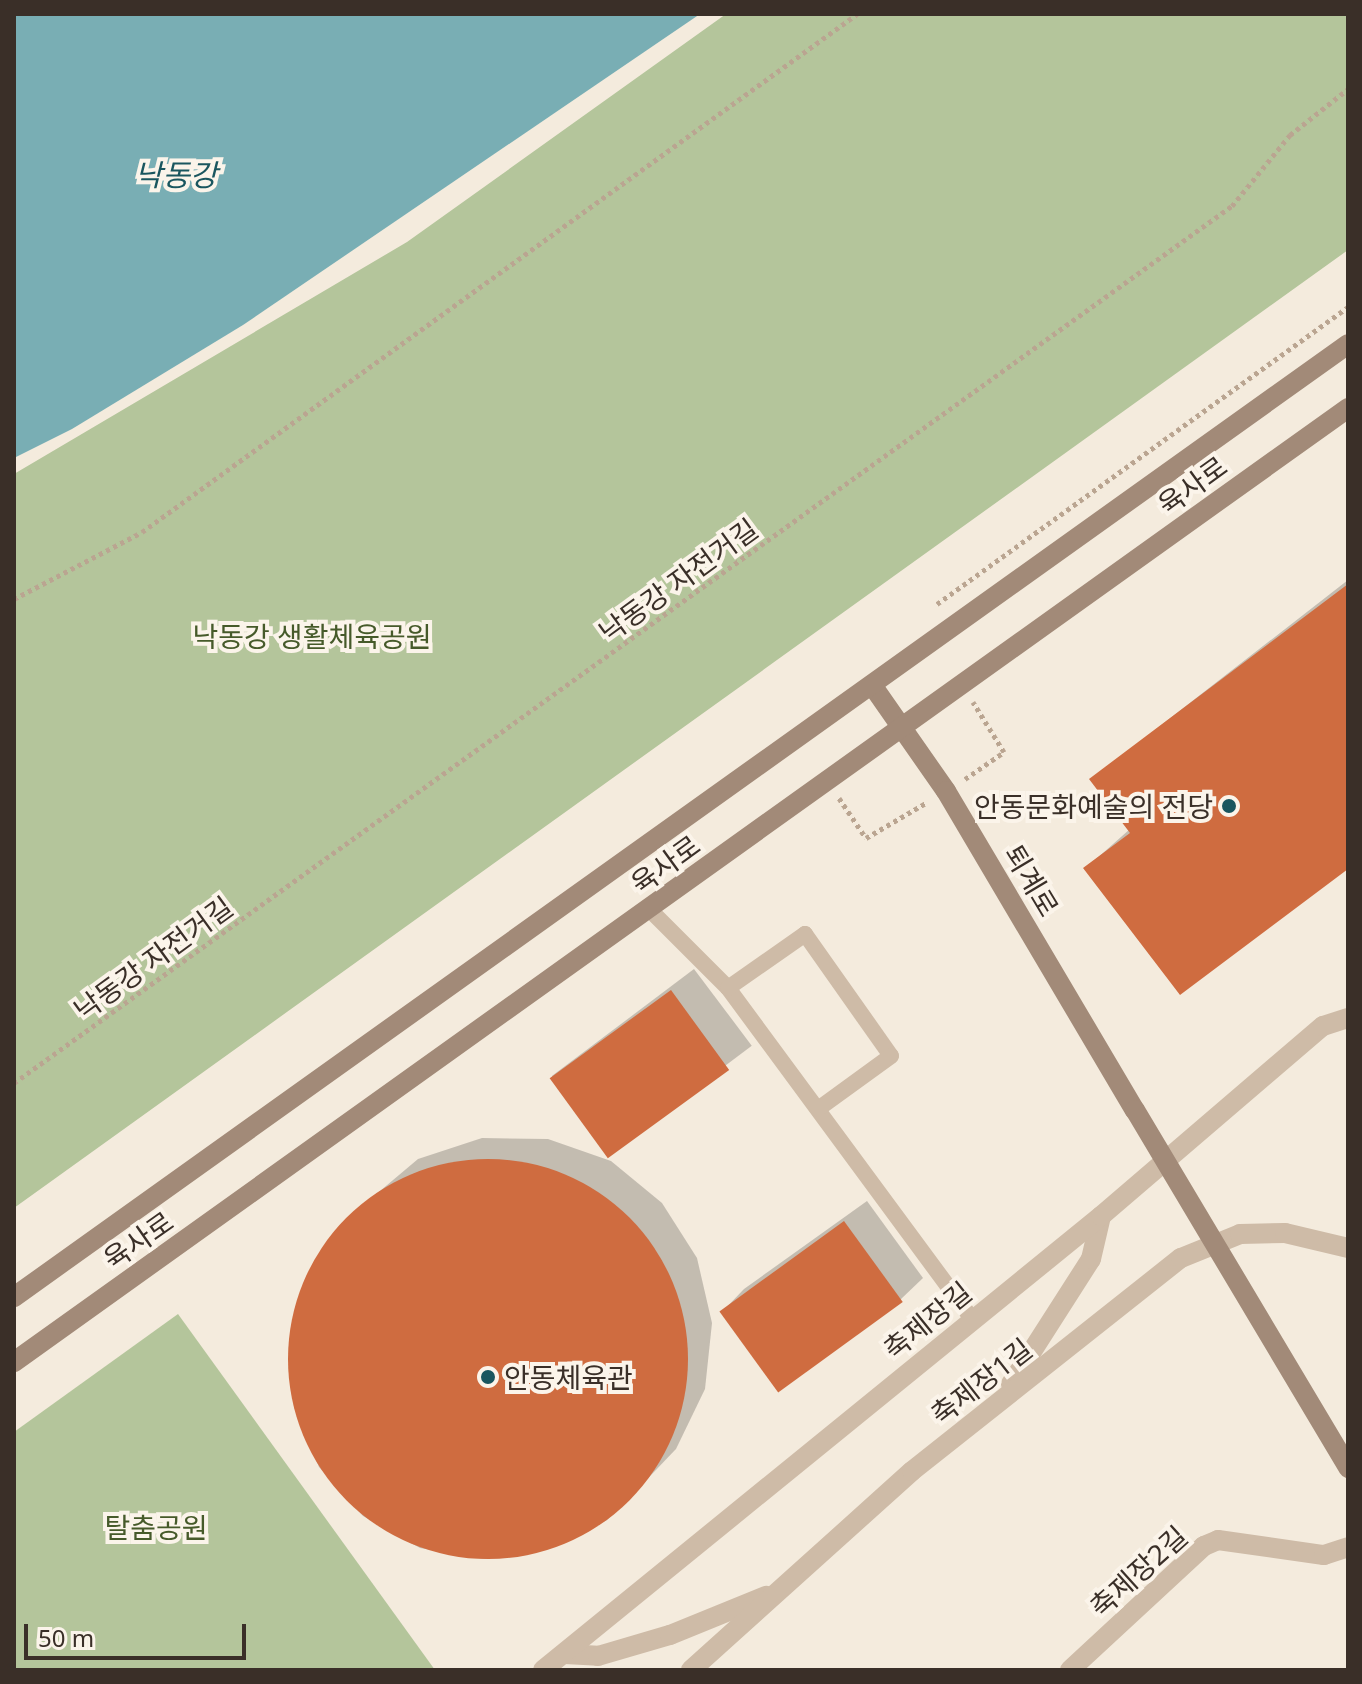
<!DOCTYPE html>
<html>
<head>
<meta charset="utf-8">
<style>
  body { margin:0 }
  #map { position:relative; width:1362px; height:1684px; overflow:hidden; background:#f4ebdd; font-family:"Noto Sans","Noto Sans KR",sans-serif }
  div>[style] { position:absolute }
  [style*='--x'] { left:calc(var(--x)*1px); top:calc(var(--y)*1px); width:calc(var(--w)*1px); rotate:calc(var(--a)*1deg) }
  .green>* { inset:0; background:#b4c59b }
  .water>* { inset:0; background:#79aeb4 }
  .shadow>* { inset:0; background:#0003; transform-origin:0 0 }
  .building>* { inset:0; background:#cf6c40; transform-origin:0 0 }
  .round { border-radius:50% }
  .path>* { height:5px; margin-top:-2.5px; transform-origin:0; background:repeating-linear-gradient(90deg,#baa591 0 4px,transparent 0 8px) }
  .lane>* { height:16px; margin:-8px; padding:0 8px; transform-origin:8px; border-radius:8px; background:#cebba7 }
  .street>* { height:20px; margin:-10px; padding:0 10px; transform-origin:10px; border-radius:10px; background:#cebba7 }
  .secondary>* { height:20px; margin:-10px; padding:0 10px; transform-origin:10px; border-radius:10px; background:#a28a78 }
  .secondary-bridge>* { height:20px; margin:-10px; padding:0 10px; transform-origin:10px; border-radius:10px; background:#a28a78 }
  .dots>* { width:22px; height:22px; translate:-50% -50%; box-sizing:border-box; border:4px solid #fbf4ea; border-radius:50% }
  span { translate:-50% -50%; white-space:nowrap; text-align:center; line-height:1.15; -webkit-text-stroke:8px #fbf4ea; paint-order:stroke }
  .street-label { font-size:28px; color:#3a2f28 }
  .park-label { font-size:28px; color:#465a2a }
  .poi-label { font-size:28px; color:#3a2f28 }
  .right { translate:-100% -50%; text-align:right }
  .left { translate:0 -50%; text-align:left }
  .water-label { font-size:30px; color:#1a565f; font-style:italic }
  .frame { position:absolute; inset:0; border:16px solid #3a2f28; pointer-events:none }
  .scale { position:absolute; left:24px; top:1624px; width:222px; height:36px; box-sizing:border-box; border:4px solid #3a2f28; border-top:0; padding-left:10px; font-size:24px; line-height:28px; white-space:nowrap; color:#3a2f28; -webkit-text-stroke:6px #fbf4ea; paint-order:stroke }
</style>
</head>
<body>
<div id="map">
  <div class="green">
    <i style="clip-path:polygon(726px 14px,1348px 14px,1348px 250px,14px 1208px,14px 474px,407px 242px)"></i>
    <i style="clip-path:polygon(178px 1314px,435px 1670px,14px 1670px,14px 1432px)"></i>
  </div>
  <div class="water">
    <i style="clip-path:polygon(14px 14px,700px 14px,243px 325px,72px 429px,14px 458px)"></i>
  </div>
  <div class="shadow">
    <i style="clip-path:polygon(1348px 580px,1348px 867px,1086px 868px,1130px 829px,1092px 779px)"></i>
    <i style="left:694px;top:969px;width:96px;height:178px;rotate:53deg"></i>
    <i style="clip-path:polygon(482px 1138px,548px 1139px,611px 1161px,662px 1203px,697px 1258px,712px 1323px,705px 1389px,676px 1449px,631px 1496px,607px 1520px,549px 1549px,484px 1559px,420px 1548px,363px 1516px,319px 1467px,294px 1407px,289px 1342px,305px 1279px,342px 1223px,418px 1159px)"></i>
    <i style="clip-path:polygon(867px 1201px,923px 1278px,900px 1300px,722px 1312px,744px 1289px)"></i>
  </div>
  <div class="building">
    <i style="clip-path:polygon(1348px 584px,1348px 869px,1180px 995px,1083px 868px,1130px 833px,1089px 779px)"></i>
    <i style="left:671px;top:990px;width:99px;height:150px;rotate:54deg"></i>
    <i class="round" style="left:288px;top:1159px;width:400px;height:400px"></i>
    <i style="left:844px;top:1221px;width:100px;height:154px;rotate:54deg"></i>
  </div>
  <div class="path">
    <i style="--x:14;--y:599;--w:144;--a:-27.6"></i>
    <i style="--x:142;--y:532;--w:883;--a:-35.92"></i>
    <i style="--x:937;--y:604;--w:507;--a:-35.85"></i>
    <i style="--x:965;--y:779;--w:47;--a:-34.7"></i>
    <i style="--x:1004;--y:752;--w:59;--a:-121.8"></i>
    <i style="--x:839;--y:798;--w:48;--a:56"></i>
    <i style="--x:866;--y:838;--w:69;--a:-30.3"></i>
    <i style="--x:14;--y:1083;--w:1501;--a:-35.76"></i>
    <i style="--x:1232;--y:206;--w:92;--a:-50.8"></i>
    <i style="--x:1290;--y:135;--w:74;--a:-38.4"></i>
  </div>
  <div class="lane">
    <i style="--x:650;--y:910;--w:110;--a:45"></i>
    <i style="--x:728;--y:988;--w:411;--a:53.6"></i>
    <i style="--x:728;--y:988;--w:94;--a:-35"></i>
    <i style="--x:805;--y:934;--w:149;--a:54.8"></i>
    <i style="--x:891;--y:1056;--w:90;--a:144"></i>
  </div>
  <div class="street">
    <i style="--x:1011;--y:1384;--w:148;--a:-57.4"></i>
    <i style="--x:1091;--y:1259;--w:44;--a:-76.9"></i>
    <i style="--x:565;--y:1654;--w:33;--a:3"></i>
    <i style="--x:598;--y:1656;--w:75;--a:-16.3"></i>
    <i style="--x:670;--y:1635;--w:104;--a:-22.1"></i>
    <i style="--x:543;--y:1670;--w:719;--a:-39.13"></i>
    <i style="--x:1101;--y:1216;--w:292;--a:-40.6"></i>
    <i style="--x:1323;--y:1026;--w:26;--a:-18"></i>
    <i style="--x:691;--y:1670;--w:297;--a:-42"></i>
    <i style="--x:912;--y:1471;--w:343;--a:-38.4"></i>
    <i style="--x:1181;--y:1258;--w:64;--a:-22.1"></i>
    <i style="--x:1240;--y:1234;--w:45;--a:-1.3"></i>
    <i style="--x:1285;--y:1233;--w:65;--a:13.4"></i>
    <i style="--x:1070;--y:1670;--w:183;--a:-42.8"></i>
    <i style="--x:1204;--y:1546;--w:15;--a:-23"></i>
    <i style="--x:1218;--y:1540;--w:107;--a:8.1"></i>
    <i style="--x:1324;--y:1555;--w:25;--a:-18"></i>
  </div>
  <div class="secondary">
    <i style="--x:872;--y:685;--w:129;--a:55.1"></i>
    <i style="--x:946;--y:791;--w:371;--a:59.4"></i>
    <i style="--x:14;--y:1297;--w:1639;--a:-35.54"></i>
    <i style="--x:14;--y:1362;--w:1640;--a:-35.57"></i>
  </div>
  <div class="secondary-bridge">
    <i style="--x:1135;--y:1110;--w:417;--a:59.2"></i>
  </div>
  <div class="dots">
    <i style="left:1229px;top:806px;background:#1a565f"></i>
    <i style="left:488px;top:1377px;background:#1a565f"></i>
  </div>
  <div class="street-label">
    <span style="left:1192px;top:485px;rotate:-36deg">육사로</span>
    <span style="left:678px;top:580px;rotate:-36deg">낙동강 자전거길</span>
    <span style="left:665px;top:864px;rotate:-36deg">육사로</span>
    <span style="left:1032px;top:880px;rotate:59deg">퇴계로</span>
    <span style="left:153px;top:958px;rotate:-36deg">낙동강 자전거길</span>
    <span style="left:138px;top:1240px;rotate:-35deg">육사로</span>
    <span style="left:927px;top:1320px;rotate:-39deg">축제장길</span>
    <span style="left:981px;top:1381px;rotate:-38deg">축제장1길</span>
    <span style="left:1138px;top:1571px;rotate:-42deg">축제장2길</span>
  </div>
  <div class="park-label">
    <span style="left:312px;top:636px">낙동강 생활체육공원</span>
    <span style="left:156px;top:1527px">탈춤공원</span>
  </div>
  <div class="poi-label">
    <span class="right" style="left:1213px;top:806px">안동문화예술의 전당</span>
    <span class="left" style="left:504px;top:1377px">안동체육관</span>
  </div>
  <div class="water-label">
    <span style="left:176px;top:175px">낙동강</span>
  </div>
  <div class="frame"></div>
  <div class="scale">50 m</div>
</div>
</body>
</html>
